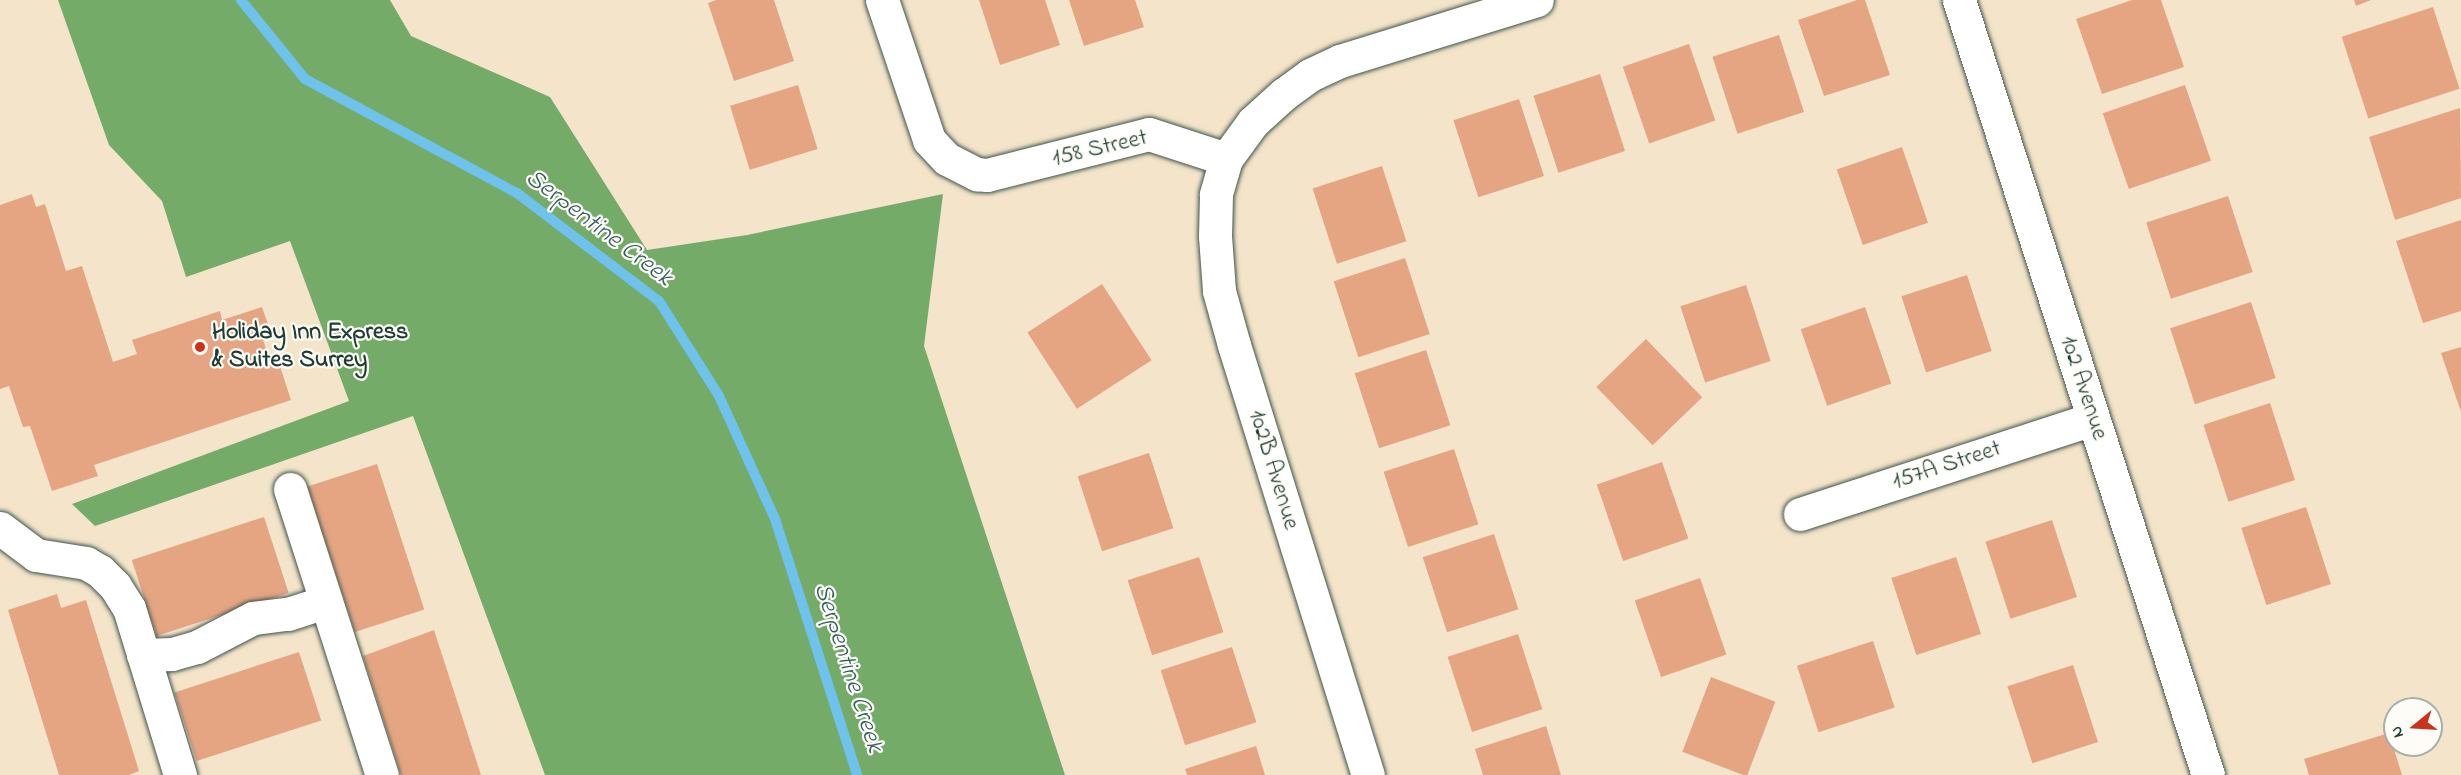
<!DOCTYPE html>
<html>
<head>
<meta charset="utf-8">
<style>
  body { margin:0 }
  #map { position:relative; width:2461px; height:775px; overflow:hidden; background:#f4e4ca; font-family:"Indie Flower",sans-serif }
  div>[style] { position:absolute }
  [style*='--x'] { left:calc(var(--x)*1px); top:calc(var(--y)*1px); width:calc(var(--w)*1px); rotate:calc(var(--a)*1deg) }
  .forest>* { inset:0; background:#75ab68 }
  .stream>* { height:10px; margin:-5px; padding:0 5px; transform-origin:5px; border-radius:5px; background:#6ec2eb }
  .building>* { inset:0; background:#e5a583; transform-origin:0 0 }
  .roads { filter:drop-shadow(0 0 2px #3f564a) drop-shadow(0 0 2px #3f564a) }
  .minor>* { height:33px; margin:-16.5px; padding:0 16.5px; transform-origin:16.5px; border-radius:16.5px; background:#fff }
  .dots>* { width:16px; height:16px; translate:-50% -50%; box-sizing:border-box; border:3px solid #fdfcf7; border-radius:50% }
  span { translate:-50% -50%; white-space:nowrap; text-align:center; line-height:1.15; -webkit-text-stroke:4.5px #fdfcf7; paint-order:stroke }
  .street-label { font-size:24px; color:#1f3d34 }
  .poi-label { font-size:24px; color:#1f3d34; font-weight:700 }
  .left { translate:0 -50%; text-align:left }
  .water-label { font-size:26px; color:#335e62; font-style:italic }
  .north { position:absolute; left:2383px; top:697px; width:60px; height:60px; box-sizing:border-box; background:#fdfcf7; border:2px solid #a4b0a9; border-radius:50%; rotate:252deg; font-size:16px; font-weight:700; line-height:24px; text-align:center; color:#1f3d34 }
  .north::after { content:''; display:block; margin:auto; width:21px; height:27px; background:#c8321e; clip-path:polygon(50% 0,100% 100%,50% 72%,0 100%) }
</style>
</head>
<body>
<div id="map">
  <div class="forest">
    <i style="clip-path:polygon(58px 0,390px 0,411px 36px,550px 97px,647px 250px,747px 235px,943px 194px,924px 346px,1065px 775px,545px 775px,413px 416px,95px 526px,72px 504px,349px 401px,290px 241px,186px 277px,162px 201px,109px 145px)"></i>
  </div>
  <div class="stream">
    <i style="--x:241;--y:0;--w:102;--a:51"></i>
    <i style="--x:305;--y:79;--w:241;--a:28.3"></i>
    <i style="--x:517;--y:193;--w:178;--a:37.3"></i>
    <i style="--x:659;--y:301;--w:112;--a:57.7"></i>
    <i style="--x:719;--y:396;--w:135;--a:65.5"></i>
    <i style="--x:775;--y:519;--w:269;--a:72.2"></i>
  </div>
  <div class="building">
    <i style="clip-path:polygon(716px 0,774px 0,794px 61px,734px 81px,708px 3px)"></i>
    <i style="clip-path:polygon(979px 0,1045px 0,1060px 45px,1000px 65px)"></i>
    <i style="clip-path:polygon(1069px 0,1135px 0,1144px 27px,1084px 46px)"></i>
    <i style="clip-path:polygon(1857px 0,1865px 0,1890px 75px,1824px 96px,1798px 20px)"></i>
    <i style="clip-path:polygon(2132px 0,2161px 0,2184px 67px,2102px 94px,2076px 19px)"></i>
    <i style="clip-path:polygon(2354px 0,2371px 0,2356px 6px)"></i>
    <i style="left:2433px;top:7px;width:86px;height:96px;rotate:72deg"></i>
    <i style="left:1779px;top:35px;width:81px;height:70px;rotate:72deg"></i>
    <i style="left:1689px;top:44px;width:81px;height:70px;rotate:71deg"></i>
    <i style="left:1600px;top:74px;width:81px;height:70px;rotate:72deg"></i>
    <i style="left:798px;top:85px;width:67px;height:71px;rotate:73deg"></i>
    <i style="left:2185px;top:85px;width:80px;height:87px;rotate:71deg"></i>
    <i style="left:1519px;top:99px;width:81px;height:69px;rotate:72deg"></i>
    <i style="clip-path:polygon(2460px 108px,2461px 198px,2395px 220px,2369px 137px)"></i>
    <i style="left:1902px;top:147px;width:80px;height:69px;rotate:71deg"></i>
    <i style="left:1382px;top:166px;width:79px;height:73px;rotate:72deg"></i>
    <i style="clip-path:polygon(32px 194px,36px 207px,45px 204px,66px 271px,82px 266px,113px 362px,137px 354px,132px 340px,220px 311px,222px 320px,262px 307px,271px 333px,262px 336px,268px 356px,276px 354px,291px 400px,94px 465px,98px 476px,52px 491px,30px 426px,23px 427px,9px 386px,0 389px,0 205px)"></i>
    <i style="left:2228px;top:196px;width:80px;height:86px;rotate:72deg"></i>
    <i style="clip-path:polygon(2461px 220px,2461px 311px,2423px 323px,2396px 241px)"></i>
    <i style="left:1405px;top:258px;width:80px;height:75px;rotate:72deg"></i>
    <i style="left:1967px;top:275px;width:80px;height:69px;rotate:72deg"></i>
    <i style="left:1102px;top:284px;width:91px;height:89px;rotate:57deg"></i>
    <i style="left:1746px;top:285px;width:80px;height:69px;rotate:72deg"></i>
    <i style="left:2251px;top:302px;width:80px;height:85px;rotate:72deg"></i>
    <i style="left:1865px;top:307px;width:81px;height:68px;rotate:71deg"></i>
    <i style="left:1646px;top:339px;width:81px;height:69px;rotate:46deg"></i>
    <i style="clip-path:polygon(2461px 347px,2461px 412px,2441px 353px)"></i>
    <i style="left:1426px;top:350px;width:79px;height:75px;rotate:72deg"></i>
    <i style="left:2270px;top:403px;width:81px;height:70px;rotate:72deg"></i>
    <i style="left:1454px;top:449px;width:79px;height:74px;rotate:72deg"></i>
    <i style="left:1149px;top:453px;width:79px;height:75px;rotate:72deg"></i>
    <i style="left:1662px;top:462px;width:81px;height:69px;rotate:71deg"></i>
    <i style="left:377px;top:464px;width:153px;height:73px;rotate:72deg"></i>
    <i style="left:2306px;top:507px;width:81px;height:68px;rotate:72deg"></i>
    <i style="left:264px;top:517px;width:80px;height:139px;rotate:72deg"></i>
    <i style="left:2052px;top:520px;width:81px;height:70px;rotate:72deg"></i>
    <i style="left:1494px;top:534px;width:79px;height:75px;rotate:72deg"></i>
    <i style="left:1199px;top:557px;width:79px;height:75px;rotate:72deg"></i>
    <i style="left:1956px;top:557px;width:81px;height:68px;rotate:72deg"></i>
    <i style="left:1700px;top:578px;width:81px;height:69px;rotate:71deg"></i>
    <i style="clip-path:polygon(57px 594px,61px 608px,86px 600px,139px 771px,129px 775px,59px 775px,8px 610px)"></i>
    <i style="clip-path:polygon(434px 630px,481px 775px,401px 775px,363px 656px)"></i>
    <i style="left:1518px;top:634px;width:79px;height:74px;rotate:72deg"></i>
    <i style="left:1873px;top:641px;width:70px;height:80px;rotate:72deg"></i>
    <i style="left:1232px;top:647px;width:79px;height:75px;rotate:72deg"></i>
    <i style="left:299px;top:652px;width:72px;height:131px;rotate:72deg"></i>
    <i style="left:2073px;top:665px;width:81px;height:69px;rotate:72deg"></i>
    <i style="left:1711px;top:677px;width:69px;height:80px;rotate:21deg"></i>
    <i style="clip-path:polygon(1546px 726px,1561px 775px,1483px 775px,1475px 749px)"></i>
    <i style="clip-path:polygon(2389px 733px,2402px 775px,2309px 775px,2304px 759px)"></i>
    <i style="clip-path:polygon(1256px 746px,1265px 775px,1187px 775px,1185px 769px)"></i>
  </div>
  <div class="roads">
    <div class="minor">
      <i style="--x:882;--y:0;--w:148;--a:71.4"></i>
      <i style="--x:929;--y:140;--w:26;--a:47"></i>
      <i style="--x:947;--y:159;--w:34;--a:27"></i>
      <i style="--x:977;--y:174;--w:10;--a:6"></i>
      <i style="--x:987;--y:175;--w:167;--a:-14.2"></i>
      <i style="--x:1149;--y:134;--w:81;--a:18"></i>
      <i style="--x:1226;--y:159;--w:46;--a:-53.9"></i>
      <i style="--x:1253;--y:122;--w:42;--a:-42.1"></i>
      <i style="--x:1284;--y:94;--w:32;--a:-36"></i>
      <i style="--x:1310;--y:75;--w:33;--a:-25"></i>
      <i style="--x:1340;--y:61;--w:206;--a:-17.2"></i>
      <i style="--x:1959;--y:0;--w:814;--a:72.19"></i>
      <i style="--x:1226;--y:159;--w:37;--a:106"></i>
      <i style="--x:1216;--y:195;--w:41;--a:91.4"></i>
      <i style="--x:1215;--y:236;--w:55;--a:85.8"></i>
      <i style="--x:1219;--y:291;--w:56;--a:74.5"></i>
      <i style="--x:1234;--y:345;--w:450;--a:72.7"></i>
      <i style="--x:290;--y:489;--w:300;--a:72.2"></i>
      <i style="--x:1800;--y:514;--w:308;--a:-18"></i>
      <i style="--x:0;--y:528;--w:45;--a:36.9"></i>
      <i style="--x:36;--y:555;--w:51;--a:9.1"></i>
      <i style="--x:86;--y:563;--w:16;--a:30"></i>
      <i style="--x:100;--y:571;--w:21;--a:45"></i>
      <i style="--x:115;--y:586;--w:26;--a:58"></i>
      <i style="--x:129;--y:608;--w:175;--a:73"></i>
      <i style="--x:143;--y:655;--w:29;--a:-2"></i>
      <i style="--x:172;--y:654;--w:26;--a:-16"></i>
      <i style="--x:197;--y:647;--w:63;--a:-27.4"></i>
      <i style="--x:253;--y:618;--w:35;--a:-7"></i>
      <i style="--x:288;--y:614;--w:40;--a:-18"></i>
    </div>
  </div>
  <div class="dots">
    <i style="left:200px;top:347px;background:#c8321e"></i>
  </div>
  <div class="street-label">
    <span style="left:1100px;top:149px;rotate:-13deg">158 Street</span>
    <span style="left:2083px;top:388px;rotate:72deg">102 Avenue</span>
    <span style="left:1947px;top:466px;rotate:-18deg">157A Street</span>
    <span style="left:1273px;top:470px;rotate:73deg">102B Avenue</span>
  </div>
  <div class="poi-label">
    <span class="left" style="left:212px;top:347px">Holiday Inn Express<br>&amp; Suites Surrey</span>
  </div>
  <div class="water-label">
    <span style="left:598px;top:229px;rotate:37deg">Serpentine Creek</span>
    <span style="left:847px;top:668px;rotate:72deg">Serpentine Creek</span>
  </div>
  <div class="north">N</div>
</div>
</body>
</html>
